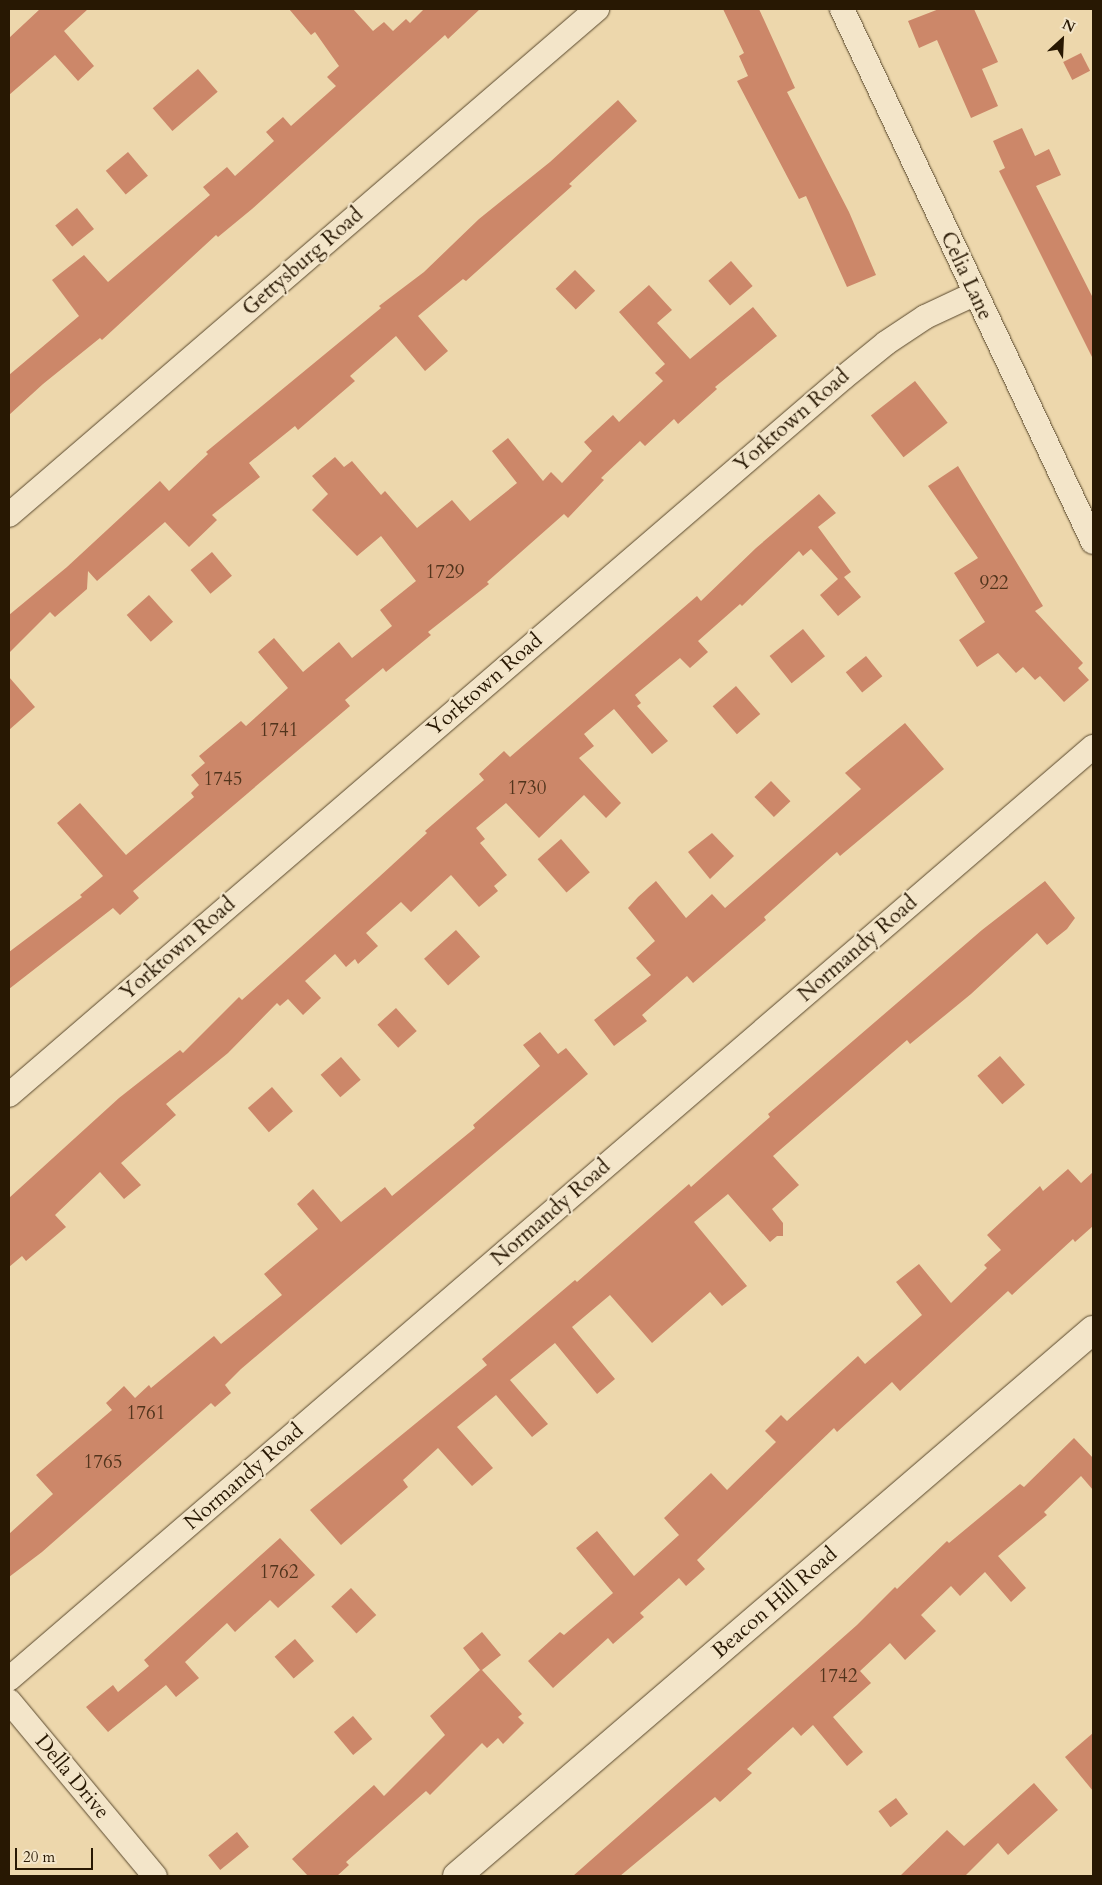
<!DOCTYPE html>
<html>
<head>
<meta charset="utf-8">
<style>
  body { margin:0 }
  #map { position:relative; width:1102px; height:1885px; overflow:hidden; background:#edd7ac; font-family:Cardo,serif }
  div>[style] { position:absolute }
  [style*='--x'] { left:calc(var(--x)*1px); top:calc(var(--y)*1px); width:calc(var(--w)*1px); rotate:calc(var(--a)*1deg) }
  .building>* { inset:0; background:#cc8769; transform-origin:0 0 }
  .roads { filter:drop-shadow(0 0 1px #59482d) drop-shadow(0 0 1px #59482d) }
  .minor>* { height:24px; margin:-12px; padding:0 12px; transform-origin:12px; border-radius:12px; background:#f3e5c9 }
  .tertiary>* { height:28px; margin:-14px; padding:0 14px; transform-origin:14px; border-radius:14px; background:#f3e5c9 }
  span { translate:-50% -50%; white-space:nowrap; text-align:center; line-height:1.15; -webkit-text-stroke:4.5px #f3e5c9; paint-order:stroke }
  .number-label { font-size:19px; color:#51341c }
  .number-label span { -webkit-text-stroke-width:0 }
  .street-label { font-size:21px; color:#281803 }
  .frame { position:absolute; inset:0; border:10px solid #281803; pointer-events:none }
  .north { position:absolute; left:1037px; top:15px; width:50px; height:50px; -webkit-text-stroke:4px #f3e5c9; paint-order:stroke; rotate:25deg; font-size:14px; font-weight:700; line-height:20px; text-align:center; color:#281803 }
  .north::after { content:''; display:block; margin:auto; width:18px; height:22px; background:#281803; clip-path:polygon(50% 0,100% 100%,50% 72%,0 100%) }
  .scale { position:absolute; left:15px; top:1848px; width:78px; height:22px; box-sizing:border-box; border:2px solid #281803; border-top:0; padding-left:6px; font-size:15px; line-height:18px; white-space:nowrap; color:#281803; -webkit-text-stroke:4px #f3e5c9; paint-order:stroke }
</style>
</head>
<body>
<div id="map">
  <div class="building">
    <i style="clip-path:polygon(40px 9px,88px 9px,64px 31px,94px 66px,78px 81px,55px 55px,9px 95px,9px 38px)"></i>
    <i style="clip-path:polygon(289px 9px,353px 9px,373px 31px,384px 22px,393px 31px,406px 19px,410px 23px,424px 9px,480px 9px,448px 39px,445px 35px,252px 209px,218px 237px,216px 235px,102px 340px,100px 338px,43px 384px,9px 415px,9px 375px,79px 316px,52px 280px,84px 255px,108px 282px,210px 195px,203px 187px,227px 167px,235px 176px,274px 141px,266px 132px,283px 117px,291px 126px,336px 86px,327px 77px,339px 66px,315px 32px,311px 35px)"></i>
    <i style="clip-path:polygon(723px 9px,759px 9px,795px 88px,787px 92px,849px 212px,876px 275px,847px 287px,806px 196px,799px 199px,737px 81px,748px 76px,739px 56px,744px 53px)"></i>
    <i style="clip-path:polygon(939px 9px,974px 9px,998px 62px,982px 69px,998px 106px,971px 118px,937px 40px,919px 48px,908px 21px)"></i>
    <i style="left:1081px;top:53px;width:20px;height:20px;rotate:63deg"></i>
    <i style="left:198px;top:69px;width:30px;height:60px;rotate:49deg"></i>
    <i style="clip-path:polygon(618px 100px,637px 121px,569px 184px,572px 186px,466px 281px,463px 279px,418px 316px,448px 351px,425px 371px,396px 336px,350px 376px,355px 381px,298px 430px,295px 426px,249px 463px,260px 477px,212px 515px,217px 520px,189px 547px,165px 522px,97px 581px,88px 571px,87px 589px,55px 617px,50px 612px,9px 653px,9px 615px,67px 567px,160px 481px,169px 491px,208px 454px,206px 452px,381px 308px,379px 306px,424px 272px,479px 219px,550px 162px)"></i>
    <i style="clip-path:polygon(1022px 128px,1035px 156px,1049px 149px,1061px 175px,1036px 186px,1093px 298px,1093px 359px,999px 171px,1005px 168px,993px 141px)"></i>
    <i style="left:128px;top:152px;width:31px;height:29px;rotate:50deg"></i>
    <i style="left:77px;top:208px;width:27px;height:28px;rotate:51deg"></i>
    <i style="left:731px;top:261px;width:33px;height:30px;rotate:49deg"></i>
    <i style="left:575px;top:270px;width:29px;height:27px;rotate:46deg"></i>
    <i style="clip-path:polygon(649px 285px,672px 310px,657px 323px,690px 359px,753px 307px,777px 336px,715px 387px,717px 389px,678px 424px,674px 419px,645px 446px,640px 441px,601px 478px,604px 480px,568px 518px,564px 514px,487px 582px,489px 584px,428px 632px,431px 635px,386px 672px,383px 668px,345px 700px,350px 706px,133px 891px,139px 898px,120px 915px,113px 908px,9px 989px,9px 952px,82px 897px,80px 895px,103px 876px,57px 823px,80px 803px,126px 855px,194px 797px,191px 793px,199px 785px,191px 775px,205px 763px,199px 756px,241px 721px,246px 726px,288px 688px,258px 652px,274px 638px,303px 672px,339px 642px,352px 658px,392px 626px,380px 610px,416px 581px,381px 536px,357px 556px,312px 510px,328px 494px,312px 476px,335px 457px,344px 467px,352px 461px,381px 495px,385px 491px,417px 528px,452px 500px,470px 521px,517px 483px,492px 451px,508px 438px,543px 481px,551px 472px,562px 483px,592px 451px,584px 442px,613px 415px,619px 422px,663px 381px,655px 373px,665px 364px,619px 312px)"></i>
    <i style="left:915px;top:381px;width:53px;height:56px;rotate:52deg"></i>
    <i style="clip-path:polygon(958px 466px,1043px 606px,1035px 611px,1083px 663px,1078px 668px,1089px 680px,1064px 702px,1040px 676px,1035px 680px,1023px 667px,1016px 673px,998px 653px,977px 667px,959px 640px,985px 622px,954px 573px,978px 558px,928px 486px)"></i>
    <i style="clip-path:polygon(819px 494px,836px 513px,818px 527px,851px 572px,844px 577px,861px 597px,838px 616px,820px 595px,838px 579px,811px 549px,803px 556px,799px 551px,742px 606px,740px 604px,698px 641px,708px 652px,690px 668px,680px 658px,635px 695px,641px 703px,637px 706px,668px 741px,652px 754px,614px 709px,584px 734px,594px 746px,579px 758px,621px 803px,606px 818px,584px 795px,539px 838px,506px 803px,476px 828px,485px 839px,480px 843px,507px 875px,494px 886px,498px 891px,479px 907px,451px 875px,411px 912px,401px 902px,366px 933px,378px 946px,358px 964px,355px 959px,346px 967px,335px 954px,305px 981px,321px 998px,303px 1015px,288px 999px,280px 1006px,277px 1003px,228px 1053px,166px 1104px,176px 1115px,121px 1163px,141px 1185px,124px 1199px,100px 1172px,55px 1215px,66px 1227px,26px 1261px,22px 1256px,9px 1267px,9px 1198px,119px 1098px,180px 1050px,183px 1053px,239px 997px,242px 1000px,379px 877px,427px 833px,425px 831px,484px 780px,479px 774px,504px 751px,510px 757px,697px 596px,701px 601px,756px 548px)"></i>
    <i style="left:212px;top:552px;width:31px;height:28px;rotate:50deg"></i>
    <i style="left:149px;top:595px;width:36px;height:30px;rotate:48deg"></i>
    <i style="left:803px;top:629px;width:35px;height:43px;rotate:51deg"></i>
    <i style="left:866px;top:656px;width:26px;height:26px;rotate:51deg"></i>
    <i style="clip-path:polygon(9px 677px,35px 707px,9px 730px)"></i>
    <i style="left:736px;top:686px;width:37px;height:31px;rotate:49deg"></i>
    <i style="clip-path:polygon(905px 723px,944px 769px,840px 856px,837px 852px,764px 917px,766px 920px,693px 983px,687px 976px,642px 1015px,647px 1021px,614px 1046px,594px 1020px,651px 975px,636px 958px,655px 941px,628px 908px,638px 897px,656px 881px,686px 918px,712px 894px,725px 908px,861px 789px,845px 773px)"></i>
    <i style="left:771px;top:781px;width:28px;height:23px;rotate:46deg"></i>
    <i style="clip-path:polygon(712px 833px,734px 856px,710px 879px,688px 852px)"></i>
    <i style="left:561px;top:839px;width:44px;height:31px;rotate:49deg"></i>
    <i style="clip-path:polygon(1045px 881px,1075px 918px,1067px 929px,1047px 945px,1037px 933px,971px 994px,910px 1044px,907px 1040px,773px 1156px,799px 1185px,772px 1209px,783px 1223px,783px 1236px,777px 1236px,770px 1242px,728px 1194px,694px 1222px,747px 1286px,722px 1306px,710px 1292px,652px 1343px,610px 1295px,572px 1327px,615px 1379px,597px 1394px,555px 1343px,510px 1380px,548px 1424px,532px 1437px,496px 1395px,457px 1427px,493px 1468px,472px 1486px,438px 1448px,403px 1480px,408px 1487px,341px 1545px,310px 1510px,487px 1365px,482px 1359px,575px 1280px,577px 1282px,689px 1184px,691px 1187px,770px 1117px,768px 1114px,982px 930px)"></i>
    <i style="left:456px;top:930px;width:36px;height:43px;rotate:48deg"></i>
    <i style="left:396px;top:1008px;width:31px;height:25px;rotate:48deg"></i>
    <i style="clip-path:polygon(540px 1032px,558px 1054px,566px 1048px,588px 1074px,241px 1369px,225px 1385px,231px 1393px,215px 1407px,211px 1403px,42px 1552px,9px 1577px,9px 1534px,53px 1494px,36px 1475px,112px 1410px,106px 1403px,124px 1386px,135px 1398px,149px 1385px,151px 1388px,214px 1336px,221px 1344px,282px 1295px,264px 1274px,318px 1229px,297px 1204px,313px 1189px,341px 1222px,385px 1187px,392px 1196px,475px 1128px,473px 1125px,540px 1066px,523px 1045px)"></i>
    <i style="left:1000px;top:1056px;width:38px;height:30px;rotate:49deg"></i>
    <i style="left:341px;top:1057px;width:30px;height:27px;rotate:49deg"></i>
    <i style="left:272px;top:1087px;width:32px;height:32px;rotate:49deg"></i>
    <i style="clip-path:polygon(1068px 1169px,1081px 1183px,1093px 1172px,1093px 1226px,1075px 1242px,1073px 1239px,1012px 1295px,1008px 1291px,900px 1391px,892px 1382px,837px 1432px,834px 1428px,697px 1560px,705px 1569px,686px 1586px,679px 1578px,640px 1613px,644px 1617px,613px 1644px,608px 1638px,553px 1688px,528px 1661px,560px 1632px,564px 1635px,613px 1593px,576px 1548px,597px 1531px,634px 1576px,679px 1535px,664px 1518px,711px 1473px,727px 1490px,776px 1442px,765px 1431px,781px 1415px,787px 1421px,858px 1356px,865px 1364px,922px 1315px,896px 1282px,919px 1264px,951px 1303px,987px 1268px,984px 1265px,1001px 1250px,987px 1235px,1040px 1186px,1043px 1191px)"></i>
    <i style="clip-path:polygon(1074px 1438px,1093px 1458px,1093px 1490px,1081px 1476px,1044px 1512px,1047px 1515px,998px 1556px,1026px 1588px,1011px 1602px,985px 1572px,960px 1596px,951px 1586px,921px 1615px,936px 1631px,905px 1660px,890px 1643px,860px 1671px,871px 1683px,833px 1717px,863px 1752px,847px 1766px,813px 1725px,801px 1736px,793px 1727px,747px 1769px,752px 1773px,720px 1802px,715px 1797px,620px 1876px,573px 1876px,857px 1625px,895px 1587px,897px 1589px,947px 1541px,949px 1543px,1020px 1484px,1024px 1487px)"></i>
    <i style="clip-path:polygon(280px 1538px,315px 1575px,278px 1608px,270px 1600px,235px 1632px,227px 1623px,185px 1662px,199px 1678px,176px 1697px,166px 1685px,108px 1732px,86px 1707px,113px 1685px,118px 1692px,149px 1666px,144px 1660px)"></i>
    <i style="left:351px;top:1588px;width:37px;height:27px;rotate:47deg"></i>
    <i style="clip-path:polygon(482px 1632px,501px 1655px,482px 1670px,522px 1714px,518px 1717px,524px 1723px,503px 1744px,498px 1738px,487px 1748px,482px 1743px,430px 1795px,426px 1791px,346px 1862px,349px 1865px,337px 1876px,308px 1876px,292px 1859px,374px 1785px,384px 1796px,445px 1735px,430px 1716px,480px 1670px,463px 1648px)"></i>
    <i style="left:295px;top:1639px;width:29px;height:27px;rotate:49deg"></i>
    <i style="left:353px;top:1716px;width:30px;height:25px;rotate:50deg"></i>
    <i style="clip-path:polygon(1093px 1733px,1093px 1791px,1065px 1757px)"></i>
    <i style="clip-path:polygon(1034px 1783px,1058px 1810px,1008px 1855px,998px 1843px,965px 1876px,900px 1876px,947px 1830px,964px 1846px)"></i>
    <i style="left:896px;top:1798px;width:20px;height:22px;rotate:53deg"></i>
    <i style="left:237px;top:1832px;width:19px;height:37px;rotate:51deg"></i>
  </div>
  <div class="roads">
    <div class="minor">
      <i style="--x:842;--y:9;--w:589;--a:64.78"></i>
      <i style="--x:9;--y:515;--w:776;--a:-40.71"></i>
      <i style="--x:9;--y:1095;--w:1100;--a:-40.69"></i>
      <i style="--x:843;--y:378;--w:55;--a:-39.1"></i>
      <i style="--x:886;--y:343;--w:47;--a:-33.7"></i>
      <i style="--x:925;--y:317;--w:54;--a:-25.1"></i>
      <i style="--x:9;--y:1679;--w:1430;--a:-40.69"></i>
      <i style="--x:9;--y:1701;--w:228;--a:50.2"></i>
    </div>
    <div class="tertiary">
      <i style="--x:457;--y:1876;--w:838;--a:-40.65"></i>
    </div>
  </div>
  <div class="number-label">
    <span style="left:445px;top:573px">1729</span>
    <span style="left:994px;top:584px">922</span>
    <span style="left:279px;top:731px">1741</span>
    <span style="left:223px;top:780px">1745</span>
    <span style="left:527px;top:789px">1730</span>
    <span style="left:146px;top:1414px">1761</span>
    <span style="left:103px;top:1463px">1765</span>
    <span style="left:279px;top:1573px">1762</span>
    <span style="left:838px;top:1677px">1742</span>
  </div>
  <div class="street-label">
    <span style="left:303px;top:262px;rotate:-41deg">Gettysburg Road</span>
    <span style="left:966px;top:276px;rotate:65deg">Celia Lane</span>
    <span style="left:792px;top:421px;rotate:-41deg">Yorktown Road</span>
    <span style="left:485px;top:685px;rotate:-41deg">Yorktown Road</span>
    <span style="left:178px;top:949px;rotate:-41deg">Yorktown Road</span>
    <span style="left:858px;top:949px;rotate:-41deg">Normandy Road</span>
    <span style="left:551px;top:1213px;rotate:-41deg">Normandy Road</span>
    <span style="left:244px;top:1477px;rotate:-41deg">Normandy Road</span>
    <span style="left:775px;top:1603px;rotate:-41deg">Beacon Hill Road</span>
    <span style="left:72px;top:1777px;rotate:50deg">Della Drive</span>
  </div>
  <div class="frame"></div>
  <div class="north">N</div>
  <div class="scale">20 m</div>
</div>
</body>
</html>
